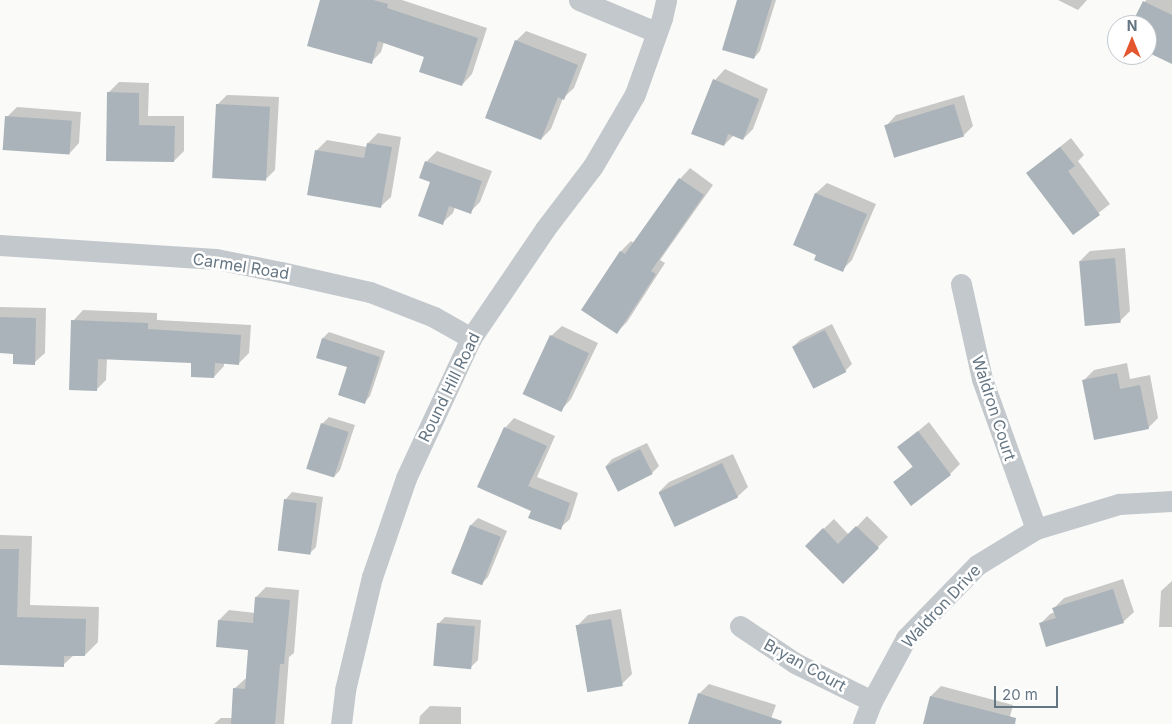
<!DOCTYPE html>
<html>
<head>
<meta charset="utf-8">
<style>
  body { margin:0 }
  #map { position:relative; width:1172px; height:724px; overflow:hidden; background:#fafaf8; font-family:Inter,sans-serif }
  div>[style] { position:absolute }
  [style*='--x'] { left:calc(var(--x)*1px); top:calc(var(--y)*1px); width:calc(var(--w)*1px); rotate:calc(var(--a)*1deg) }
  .shadow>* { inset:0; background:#0003 }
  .building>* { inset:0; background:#aab3b9; transform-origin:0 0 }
  .minor>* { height:21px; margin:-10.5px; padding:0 10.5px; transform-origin:10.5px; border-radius:10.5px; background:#c3c8cc }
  span { translate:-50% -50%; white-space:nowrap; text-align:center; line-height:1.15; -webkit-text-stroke:5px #fff; paint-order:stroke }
  .street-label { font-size:16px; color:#657683 }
  .north { position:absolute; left:1107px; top:15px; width:50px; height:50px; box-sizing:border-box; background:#fff; border:1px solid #c1c8cd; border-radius:50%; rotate:0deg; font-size:14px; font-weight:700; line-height:20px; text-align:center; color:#657683 }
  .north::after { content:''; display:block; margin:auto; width:18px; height:22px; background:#e4572e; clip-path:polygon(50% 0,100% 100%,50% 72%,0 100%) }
  .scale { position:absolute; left:994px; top:686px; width:64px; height:22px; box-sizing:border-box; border:2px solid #657683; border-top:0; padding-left:6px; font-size:15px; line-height:18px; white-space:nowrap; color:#657683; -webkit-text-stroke:4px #fff; paint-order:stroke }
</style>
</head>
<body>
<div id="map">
  <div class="shadow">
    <i style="clip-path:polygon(321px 0,402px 0,487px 28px,472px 74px,462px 85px,426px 56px,384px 42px,381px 52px,371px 62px)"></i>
    <i style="clip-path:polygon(738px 0,776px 0,760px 51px,754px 58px)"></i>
    <i style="clip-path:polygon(1058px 0,1087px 0,1078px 10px)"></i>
    <i style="clip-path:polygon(1146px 0,1172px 0,1172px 62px,1147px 50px,1147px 25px,1133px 25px)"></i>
    <i style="clip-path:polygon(526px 31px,587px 54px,574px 88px,563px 98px,551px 129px,541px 139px,516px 41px)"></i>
    <i style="clip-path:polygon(725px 69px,768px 89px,753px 129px,743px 139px,734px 135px,724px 145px,693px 133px,715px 80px)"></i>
    <i style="clip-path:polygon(119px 82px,149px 83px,148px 116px,184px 116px,184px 151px,174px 161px,107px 160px,108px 93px)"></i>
    <i style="clip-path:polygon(227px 95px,279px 97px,275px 170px,265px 180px,217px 105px)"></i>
    <i style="clip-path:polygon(964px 95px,973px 126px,963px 136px,886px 126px,896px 115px)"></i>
    <i style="clip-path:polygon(17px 107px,81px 112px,79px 143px,69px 154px,7px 117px)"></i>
    <i style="clip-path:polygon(378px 133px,401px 137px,391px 197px,380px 207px,308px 194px,317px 150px,327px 140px,367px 147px,368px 143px)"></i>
    <i style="clip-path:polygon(1071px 138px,1084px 155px,1078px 161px,1110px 204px,1073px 233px,1027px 173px)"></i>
    <i style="clip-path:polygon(437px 151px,492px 171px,480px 202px,470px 212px,455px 207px,453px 213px,442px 223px,426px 162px)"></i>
    <i style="clip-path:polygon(690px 168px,713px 185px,660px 260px,665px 263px,627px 322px,617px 332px,583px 309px,621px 251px,631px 241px,634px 243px,680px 179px)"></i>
    <i style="clip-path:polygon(827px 183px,876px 204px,852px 260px,842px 270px,817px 254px,795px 245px,816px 193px)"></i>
    <i style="clip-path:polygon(1125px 248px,1130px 311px,1120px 321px,1080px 261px,1090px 251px)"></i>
    <i style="clip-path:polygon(0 307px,46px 308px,45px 353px,34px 363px,14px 352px,0 352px)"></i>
    <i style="clip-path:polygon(83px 310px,157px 313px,157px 320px,251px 325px,249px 353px,239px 363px,224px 363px,224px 366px,214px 377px,192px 362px,107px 358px,106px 380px,96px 390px,73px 321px)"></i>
    <i style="clip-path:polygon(832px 324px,852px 364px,845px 371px,793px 347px,800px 340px)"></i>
    <i style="clip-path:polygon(562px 326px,598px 343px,571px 399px,561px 410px,551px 336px)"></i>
    <i style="clip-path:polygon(329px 332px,385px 351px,370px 396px,365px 402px,348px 367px,317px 357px,323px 338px)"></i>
    <i style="clip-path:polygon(1127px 363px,1130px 379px,1150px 375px,1158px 418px,1148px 428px,1084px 380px,1094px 370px)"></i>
    <i style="clip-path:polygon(329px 417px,355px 425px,340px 470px,334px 477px,322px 424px)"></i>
    <i style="clip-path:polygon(514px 418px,555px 436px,537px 477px,578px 493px,570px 519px,560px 528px,532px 510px,505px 428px)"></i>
    <i style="clip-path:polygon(929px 422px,960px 464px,950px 474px,894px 482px,913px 466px,899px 447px)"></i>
    <i style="clip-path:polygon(647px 443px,659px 466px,652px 473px,606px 466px,612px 459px)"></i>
    <i style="clip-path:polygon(733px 454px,748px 487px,737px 497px,659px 492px,669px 482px)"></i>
    <i style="clip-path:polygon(292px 492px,323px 497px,316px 547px,309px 554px,278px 550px,286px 499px)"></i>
    <i style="clip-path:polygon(867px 516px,888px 537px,843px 582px,806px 546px,834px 519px,849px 535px)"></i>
    <i style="clip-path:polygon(478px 518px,507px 531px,488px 577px,481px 584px,451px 572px,471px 525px)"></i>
    <i style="clip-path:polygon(0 535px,32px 536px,30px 605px,99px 607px,98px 642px,85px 655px,74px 655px,63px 665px,0 663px)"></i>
    <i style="clip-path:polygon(1123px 579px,1134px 612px,1123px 622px,1040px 624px,1050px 614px,1055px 612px,1054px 608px,1064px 598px)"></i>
    <i style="clip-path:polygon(1172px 581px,1172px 627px,1159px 627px,1161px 591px)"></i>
    <i style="clip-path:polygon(266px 587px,299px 590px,294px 653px,289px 657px,284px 724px,214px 724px,221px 718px,232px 718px,234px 689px,245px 679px,247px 679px,250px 649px,219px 620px,229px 610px,255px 613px,256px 597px)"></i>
    <i style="clip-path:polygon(621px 609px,632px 674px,622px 684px,578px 625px,588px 615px)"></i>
    <i style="clip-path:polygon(445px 617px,481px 620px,478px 660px,471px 667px,438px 624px)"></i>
    <i style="clip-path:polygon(709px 684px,776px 705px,769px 724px,689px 724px,699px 694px)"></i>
    <i style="clip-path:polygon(941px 686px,1013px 705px,1008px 724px,924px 724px,931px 696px)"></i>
    <i style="clip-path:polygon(430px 706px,461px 707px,461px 724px,419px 724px,420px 716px)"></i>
  </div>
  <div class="building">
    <i style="clip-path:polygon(320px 0,373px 0,388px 4px,387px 8px,478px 38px,462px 86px,419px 72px,424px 57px,378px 41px,372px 64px,307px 46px)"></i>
    <i style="clip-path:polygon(737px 0,772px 0,754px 59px,722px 50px)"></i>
    <i style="clip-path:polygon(1143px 1px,1172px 15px,1172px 64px,1147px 52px,1147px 25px,1131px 25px)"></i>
    <i style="clip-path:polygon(515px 40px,578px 65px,564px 100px,558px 97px,541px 140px,485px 118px)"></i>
    <i style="clip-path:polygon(713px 79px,759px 99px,743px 140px,728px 134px,724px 146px,691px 134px)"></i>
    <i style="clip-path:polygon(107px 92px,139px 93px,139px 125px,175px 126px,174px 162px,106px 161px)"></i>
    <i style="left:216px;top:104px;width:54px;height:74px;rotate:3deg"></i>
    <i style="left:954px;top:104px;width:34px;height:73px;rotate:73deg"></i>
    <i style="left:5px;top:116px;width:67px;height:34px;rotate:4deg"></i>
    <i style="clip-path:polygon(367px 143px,392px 147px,381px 208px,307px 195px,315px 150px,364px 158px)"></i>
    <i style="clip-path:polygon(1060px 147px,1075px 166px,1068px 171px,1100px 215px,1073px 235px,1026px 173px)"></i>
    <i style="clip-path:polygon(425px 161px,482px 181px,471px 214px,449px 206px,443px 225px,418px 216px,430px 182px,419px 178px)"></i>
    <i style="clip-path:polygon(679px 178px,704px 195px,651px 271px,656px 274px,617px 334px,581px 310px,620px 251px,625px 254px)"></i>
    <i style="clip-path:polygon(815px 193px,867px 214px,843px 272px,814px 260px,816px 255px,793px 245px)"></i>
    <i style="left:1115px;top:258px;width:65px;height:36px;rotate:85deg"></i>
    <i style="clip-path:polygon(0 317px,36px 318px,35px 365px,13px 364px,13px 354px,0 353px)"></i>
    <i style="clip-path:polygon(71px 320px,148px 323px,148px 329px,241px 335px,239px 365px,215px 363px,214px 378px,191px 377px,191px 363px,98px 359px,97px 391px,69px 390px)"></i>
    <i style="left:825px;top:330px;width:47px;height:37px;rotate:63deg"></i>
    <i style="left:550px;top:335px;width:43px;height:65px;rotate:25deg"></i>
    <i style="clip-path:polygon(322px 338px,380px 357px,365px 404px,338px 395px,347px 367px,316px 358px)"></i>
    <i style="clip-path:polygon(1117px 373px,1120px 389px,1140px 385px,1149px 429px,1094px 440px,1082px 380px)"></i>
    <i style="left:321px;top:423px;width:29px;height:48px;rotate:18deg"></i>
    <i style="clip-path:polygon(504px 427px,547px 446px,528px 486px,570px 503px,561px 530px,528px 518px,531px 511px,477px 487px)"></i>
    <i style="clip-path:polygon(918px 431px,951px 475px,911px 506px,893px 482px,913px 467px,897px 447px)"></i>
    <i style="left:640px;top:449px;width:28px;height:39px;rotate:63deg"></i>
    <i style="left:722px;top:463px;width:38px;height:70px;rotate:65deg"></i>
    <i style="left:284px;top:499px;width:33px;height:52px;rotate:7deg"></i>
    <i style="left:470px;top:525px;width:33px;height:52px;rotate:21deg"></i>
    <i style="clip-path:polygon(856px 526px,879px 548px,843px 584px,805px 546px,823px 528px,838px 544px)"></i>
    <i style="clip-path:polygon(0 549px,19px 549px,17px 617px,86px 619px,85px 656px,64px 656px,64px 667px,0 665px)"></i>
    <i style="clip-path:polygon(1113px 589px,1124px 623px,1046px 647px,1039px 623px,1056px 618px,1052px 608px)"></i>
    <i style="clip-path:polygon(255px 597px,290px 600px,284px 664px,280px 664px,275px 724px,231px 724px,233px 688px,245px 689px,248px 650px,216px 647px,218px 620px,253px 623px)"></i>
    <i style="left:611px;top:619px;width:68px;height:36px;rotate:80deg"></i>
    <i style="left:437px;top:623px;width:38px;height:43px;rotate:5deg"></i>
    <i style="clip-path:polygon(698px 693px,782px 721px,781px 724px,688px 724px)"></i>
    <i style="clip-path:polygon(930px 696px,1016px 718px,1015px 724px,923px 724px)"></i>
  </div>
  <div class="minor">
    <i style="--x:579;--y:0;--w:83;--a:22.6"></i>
    <i style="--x:0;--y:245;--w:216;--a:3.7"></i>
    <i style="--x:216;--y:259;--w:66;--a:11.3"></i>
    <i style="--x:281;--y:272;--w:91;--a:12.7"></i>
    <i style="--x:370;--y:292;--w:69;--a:21.3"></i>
    <i style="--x:434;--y:317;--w:43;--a:29.6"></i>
    <i style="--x:961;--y:284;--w:97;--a:77.5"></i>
    <i style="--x:982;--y:379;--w:159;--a:70.2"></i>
    <i style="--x:740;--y:626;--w:66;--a:33.9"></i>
    <i style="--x:795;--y:663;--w:86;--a:26.3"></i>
    <i style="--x:341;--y:724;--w:34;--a:-83"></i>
    <i style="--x:345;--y:690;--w:116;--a:-76.6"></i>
    <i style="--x:372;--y:577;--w:105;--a:-71"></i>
    <i style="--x:406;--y:478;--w:154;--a:-65.1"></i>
    <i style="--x:471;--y:338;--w:132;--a:-55.8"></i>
    <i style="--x:545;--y:229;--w:79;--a:-52.7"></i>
    <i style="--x:593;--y:166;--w:83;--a:-59.7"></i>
    <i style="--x:635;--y:94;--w:81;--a:-70.4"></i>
    <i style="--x:662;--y:18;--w:18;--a:-77"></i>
    <i style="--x:863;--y:724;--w:25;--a:-69"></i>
    <i style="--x:872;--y:701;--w:72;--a:-61.6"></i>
    <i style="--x:906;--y:638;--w:102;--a:-45.8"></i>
    <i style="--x:977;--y:565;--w:69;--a:-31.4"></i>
    <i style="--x:1036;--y:529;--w:87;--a:-16.8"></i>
    <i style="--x:1119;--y:504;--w:53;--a:-3.2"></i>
  </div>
  <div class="street-label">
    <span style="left:241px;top:266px;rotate:9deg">Carmel Road</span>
    <span style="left:449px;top:387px;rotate:-64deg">Round Hill Road</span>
    <span style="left:994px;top:408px;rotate:72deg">Waldron Court</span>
    <span style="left:941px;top:606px;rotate:-47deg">Waldron Drive</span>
    <span style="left:805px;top:665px;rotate:29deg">Bryan Court</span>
  </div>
  <div class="north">N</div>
  <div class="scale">20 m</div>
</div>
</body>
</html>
